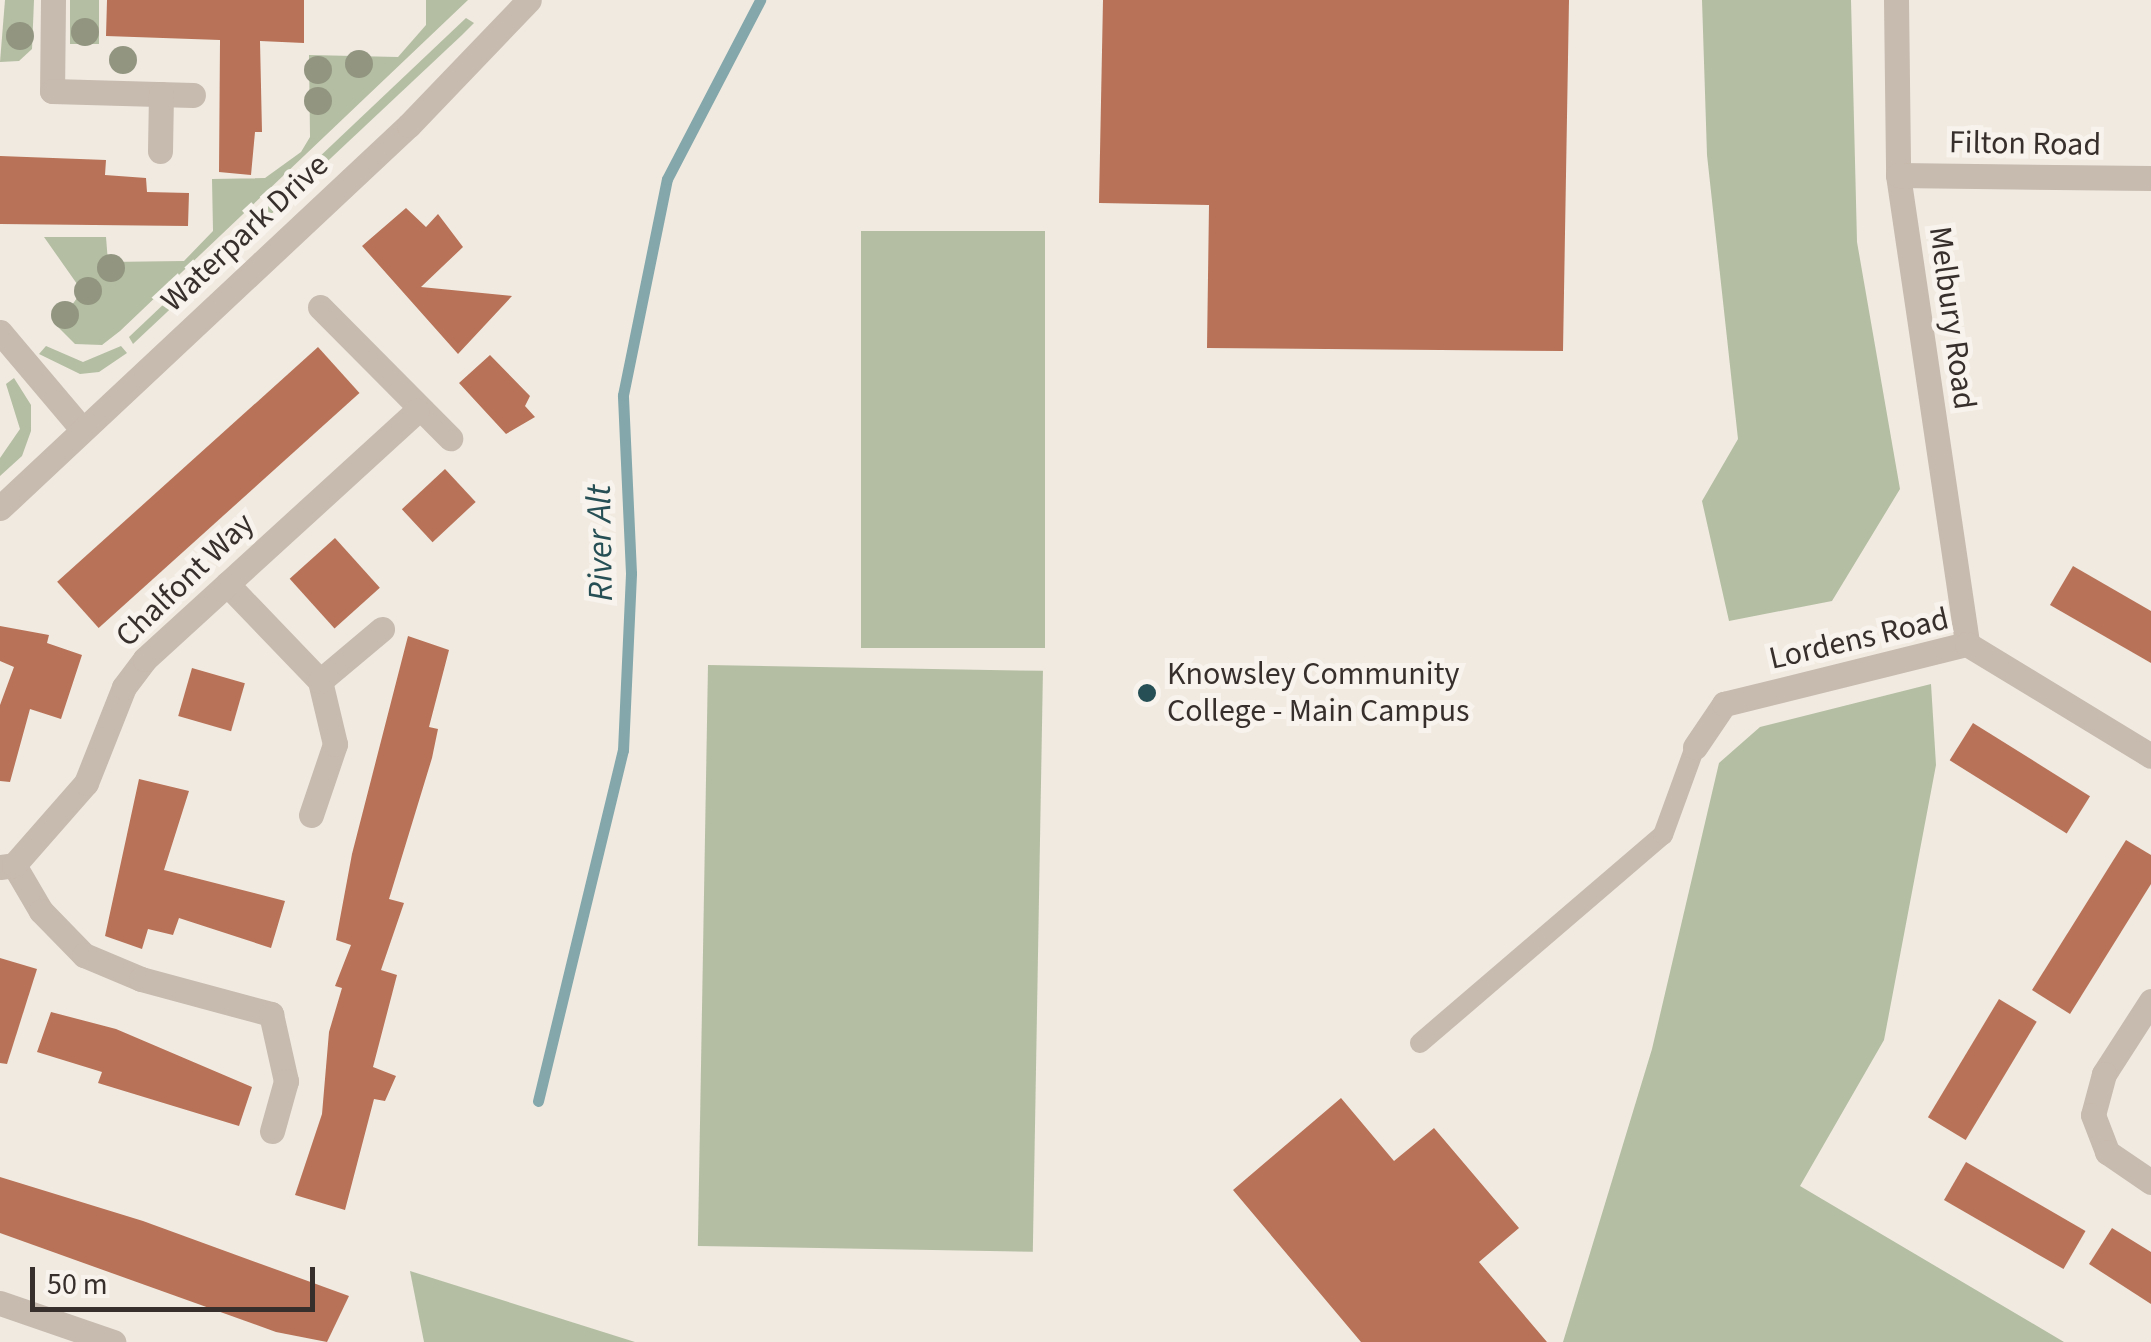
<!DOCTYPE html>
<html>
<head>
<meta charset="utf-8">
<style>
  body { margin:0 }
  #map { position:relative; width:2151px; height:1342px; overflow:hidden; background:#f0eae1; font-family:"Source Sans 3",sans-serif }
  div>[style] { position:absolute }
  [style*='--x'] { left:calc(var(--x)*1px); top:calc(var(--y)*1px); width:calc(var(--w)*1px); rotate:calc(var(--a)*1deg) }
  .green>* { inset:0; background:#b4bea2; transform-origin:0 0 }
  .stream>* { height:11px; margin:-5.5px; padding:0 5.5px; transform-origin:5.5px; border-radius:5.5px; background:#83a7aa }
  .building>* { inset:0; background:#b87257; transform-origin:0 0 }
  .service>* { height:20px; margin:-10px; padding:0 10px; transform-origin:10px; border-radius:10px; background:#c7baae }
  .minor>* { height:25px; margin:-12.5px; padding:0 12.5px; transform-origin:12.5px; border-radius:12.5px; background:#c7baae }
  .tertiary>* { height:25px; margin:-12.5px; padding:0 12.5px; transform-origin:12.5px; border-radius:12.5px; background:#c7baae }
  .trees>* { width:28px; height:28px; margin:-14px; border-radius:50%; background:#929681 }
  .dots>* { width:28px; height:28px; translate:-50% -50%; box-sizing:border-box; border:5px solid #f8f3ed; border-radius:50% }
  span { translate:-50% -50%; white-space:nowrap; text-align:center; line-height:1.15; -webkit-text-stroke:10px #f8f3ed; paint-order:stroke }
  .street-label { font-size:32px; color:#372f2b }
  .poi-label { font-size:32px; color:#372f2b }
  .left { translate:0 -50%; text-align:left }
  .water-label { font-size:35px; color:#254f54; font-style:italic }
  .scale { position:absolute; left:30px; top:1267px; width:285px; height:45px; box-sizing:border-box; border:5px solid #372f2b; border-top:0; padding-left:12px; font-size:30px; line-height:35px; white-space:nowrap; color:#372f2b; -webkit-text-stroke:8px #f8f3ed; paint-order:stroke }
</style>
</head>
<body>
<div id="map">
  <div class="green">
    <i style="clip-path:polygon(5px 0,34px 0,32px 49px,19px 61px,0 62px)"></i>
    <i style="left:70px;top:0;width:29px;height:44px"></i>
    <i style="clip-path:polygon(426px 0,468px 0,120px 331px,102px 345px,75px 344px,57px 326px,82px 291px,44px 237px,106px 237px,108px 262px,184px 261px,213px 231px,212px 179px,265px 178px,301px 152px,310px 137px,309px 55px,398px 57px,426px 25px)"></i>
    <i style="clip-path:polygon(1702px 0,1851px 0,1857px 242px,1900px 489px,1832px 601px,1729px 621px,1702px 501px,1738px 439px,1707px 155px)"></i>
    <i style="clip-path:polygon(466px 18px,474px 23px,462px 35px,133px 344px,129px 337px)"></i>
    <i style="left:861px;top:231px;width:184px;height:417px"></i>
    <i style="clip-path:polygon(46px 346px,83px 362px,121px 346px,127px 353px,99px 372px,80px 374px,39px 354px)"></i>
    <i style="clip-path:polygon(14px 378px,31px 405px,31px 431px,22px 456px,0 476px,0 458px,20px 429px,6px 384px)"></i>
    <i style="left:708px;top:665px;width:335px;height:581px;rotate:1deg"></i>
    <i style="clip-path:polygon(1931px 684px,1936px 765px,1884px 1040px,1800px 1186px,2064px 1342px,1563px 1342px,1652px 1049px,1719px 763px,1760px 727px)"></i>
    <i style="clip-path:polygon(410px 1271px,635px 1342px,424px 1342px)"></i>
  </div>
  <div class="stream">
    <i style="--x:538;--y:1101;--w:361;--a:-76.4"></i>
    <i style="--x:623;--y:750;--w:177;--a:-87.4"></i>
    <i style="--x:631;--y:573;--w:178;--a:-92.6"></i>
    <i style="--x:623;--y:395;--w:220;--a:-78.5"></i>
    <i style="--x:667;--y:179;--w:202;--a:-62.5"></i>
  </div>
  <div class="building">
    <i style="clip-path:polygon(107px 0,304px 0,304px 43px,260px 41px,262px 132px,255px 132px,251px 175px,219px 172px,220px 40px,106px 36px)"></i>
    <i style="clip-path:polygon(1103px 0,1569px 0,1563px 351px,1207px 348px,1209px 205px,1099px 203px)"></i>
    <i style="clip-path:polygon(0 156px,106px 160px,105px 175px,146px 178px,147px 192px,189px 193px,188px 226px,0 224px)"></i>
    <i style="clip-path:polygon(406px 208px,426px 227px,438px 214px,463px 247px,421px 287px,512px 296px,458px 354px,362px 246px)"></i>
    <i style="left:318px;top:347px;width:62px;height:351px;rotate:48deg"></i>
    <i style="clip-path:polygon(490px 355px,530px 396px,525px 406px,535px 417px,506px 434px,459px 383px)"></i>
    <i style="left:445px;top:469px;width:45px;height:59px;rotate:47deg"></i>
    <i style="left:335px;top:538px;width:67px;height:61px;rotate:48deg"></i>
    <i style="clip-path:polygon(2073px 566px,2151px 611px,2151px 663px,2050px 605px)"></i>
    <i style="clip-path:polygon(0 626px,49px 635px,47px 643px,82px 655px,61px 719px,30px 709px,10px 782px,0 781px,0 705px,14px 667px,0 661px)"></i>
    <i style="clip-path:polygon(408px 636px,449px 650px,429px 727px,438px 729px,432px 758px,389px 899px,404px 903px,381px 970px,397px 975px,373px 1067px,396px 1076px,385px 1101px,374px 1099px,345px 1210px,295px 1195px,322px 1114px,329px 1032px,342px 988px,335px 986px,351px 945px,336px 940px,352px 854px)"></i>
    <i style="left:192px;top:668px;width:55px;height:50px;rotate:16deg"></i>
    <i style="left:1973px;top:723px;width:138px;height:44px;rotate:32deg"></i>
    <i style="clip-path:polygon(139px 779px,189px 791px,164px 870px,285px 901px,271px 948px,179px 918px,173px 935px,148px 929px,142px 949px,105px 936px)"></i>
    <i style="clip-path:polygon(2126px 840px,2151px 855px,2151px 884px,2070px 1014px,2032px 990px)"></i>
    <i style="clip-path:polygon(0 958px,37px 969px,7px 1064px,0 1063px)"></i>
    <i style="left:1999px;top:999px;width:44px;height:138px;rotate:31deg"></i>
    <i style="clip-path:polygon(51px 1012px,116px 1029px,252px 1087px,239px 1126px,98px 1083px,102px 1072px,37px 1052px)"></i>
    <i style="clip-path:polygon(1341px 1098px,1394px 1161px,1434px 1128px,1519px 1228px,1479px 1262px,1547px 1342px,1361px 1342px,1233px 1190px)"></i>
    <i style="left:1966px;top:1162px;width:138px;height:44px;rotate:30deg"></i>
    <i style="clip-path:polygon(0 1177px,143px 1221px,349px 1296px,327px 1342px,276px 1332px,0 1233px)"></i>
    <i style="clip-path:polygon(2112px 1228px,2151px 1252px,2151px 1304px,2089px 1264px)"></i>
  </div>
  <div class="service">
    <i style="--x:1420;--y:1043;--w:320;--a:-40.6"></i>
    <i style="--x:1663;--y:835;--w:94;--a:-70"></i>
  </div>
  <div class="minor">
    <i style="--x:53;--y:0;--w:91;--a:90.6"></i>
    <i style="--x:52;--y:91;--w:141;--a:1.6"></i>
    <i style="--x:1896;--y:0;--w:175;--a:89.3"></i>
    <i style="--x:1898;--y:175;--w:474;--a:81.6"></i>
    <i style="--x:160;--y:151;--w:57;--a:-89"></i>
    <i style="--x:1898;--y:175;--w:253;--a:0.7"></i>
    <i style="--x:320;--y:307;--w:185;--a:45.2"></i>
    <i style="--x:0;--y:332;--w:127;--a:49.8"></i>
    <i style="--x:227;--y:584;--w:134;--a:46.2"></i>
    <i style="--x:1695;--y:747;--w:52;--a:-56"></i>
    <i style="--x:1724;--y:704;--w:250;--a:-13.9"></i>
    <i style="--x:1967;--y:644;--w:215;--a:31.3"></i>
    <i style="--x:311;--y:815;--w:75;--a:-71.3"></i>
    <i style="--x:335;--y:744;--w:65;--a:-103.4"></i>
    <i style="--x:320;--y:681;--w:81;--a:-40"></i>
    <i style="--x:14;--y:865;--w:53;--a:59.6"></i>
    <i style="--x:41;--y:911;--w:62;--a:45.7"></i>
    <i style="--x:84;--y:955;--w:62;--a:22.8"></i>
    <i style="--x:141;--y:979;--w:135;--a:15.1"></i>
    <i style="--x:271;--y:1014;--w:69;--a:77.4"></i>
    <i style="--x:286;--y:1081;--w:52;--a:105.6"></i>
    <i style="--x:0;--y:867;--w:14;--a:-8"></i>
    <i style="--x:14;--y:865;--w:109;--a:-48.7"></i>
    <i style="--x:86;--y:783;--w:103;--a:-68.4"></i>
    <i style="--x:124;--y:687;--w:35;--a:-53"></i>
    <i style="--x:145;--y:659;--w:368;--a:-42.4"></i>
    <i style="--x:2151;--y:1001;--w:87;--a:122.8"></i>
    <i style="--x:2104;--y:1074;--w:42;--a:105"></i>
    <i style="--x:2093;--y:1115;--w:40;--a:69"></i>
    <i style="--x:2107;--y:1152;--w:53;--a:34.3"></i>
    <i style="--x:0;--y:1303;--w:120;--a:19"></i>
  </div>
  <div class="tertiary">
    <i style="--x:0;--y:508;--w:560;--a:-43.12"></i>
    <i style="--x:409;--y:125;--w:173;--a:-46.2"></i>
  </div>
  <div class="trees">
    <i style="left:85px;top:32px"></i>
    <i style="left:20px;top:36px"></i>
    <i style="left:123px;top:60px"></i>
    <i style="left:359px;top:64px"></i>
    <i style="left:318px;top:70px"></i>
    <i style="left:318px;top:101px"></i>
    <i style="left:111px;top:268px"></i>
    <i style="left:88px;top:291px"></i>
    <i style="left:65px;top:315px"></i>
  </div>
  <div class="dots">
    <i style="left:1147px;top:693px;background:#254f54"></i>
  </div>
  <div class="street-label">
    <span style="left:2025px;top:144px;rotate:1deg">Filton Road</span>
    <span style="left:245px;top:233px;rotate:-43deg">Waterpark Drive</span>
    <span style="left:1952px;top:318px;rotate:82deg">Melbury Road</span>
    <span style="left:185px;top:580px;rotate:-44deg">Chalfont Way</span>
    <span style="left:1859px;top:639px;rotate:-13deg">Lordens Road</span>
  </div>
  <div class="poi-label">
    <span class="left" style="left:1167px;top:693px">Knowsley Community<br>College - Main Campus</span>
  </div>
  <div class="water-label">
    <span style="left:600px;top:543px;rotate:-91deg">River Alt</span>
  </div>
  <div class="scale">50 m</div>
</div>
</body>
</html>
